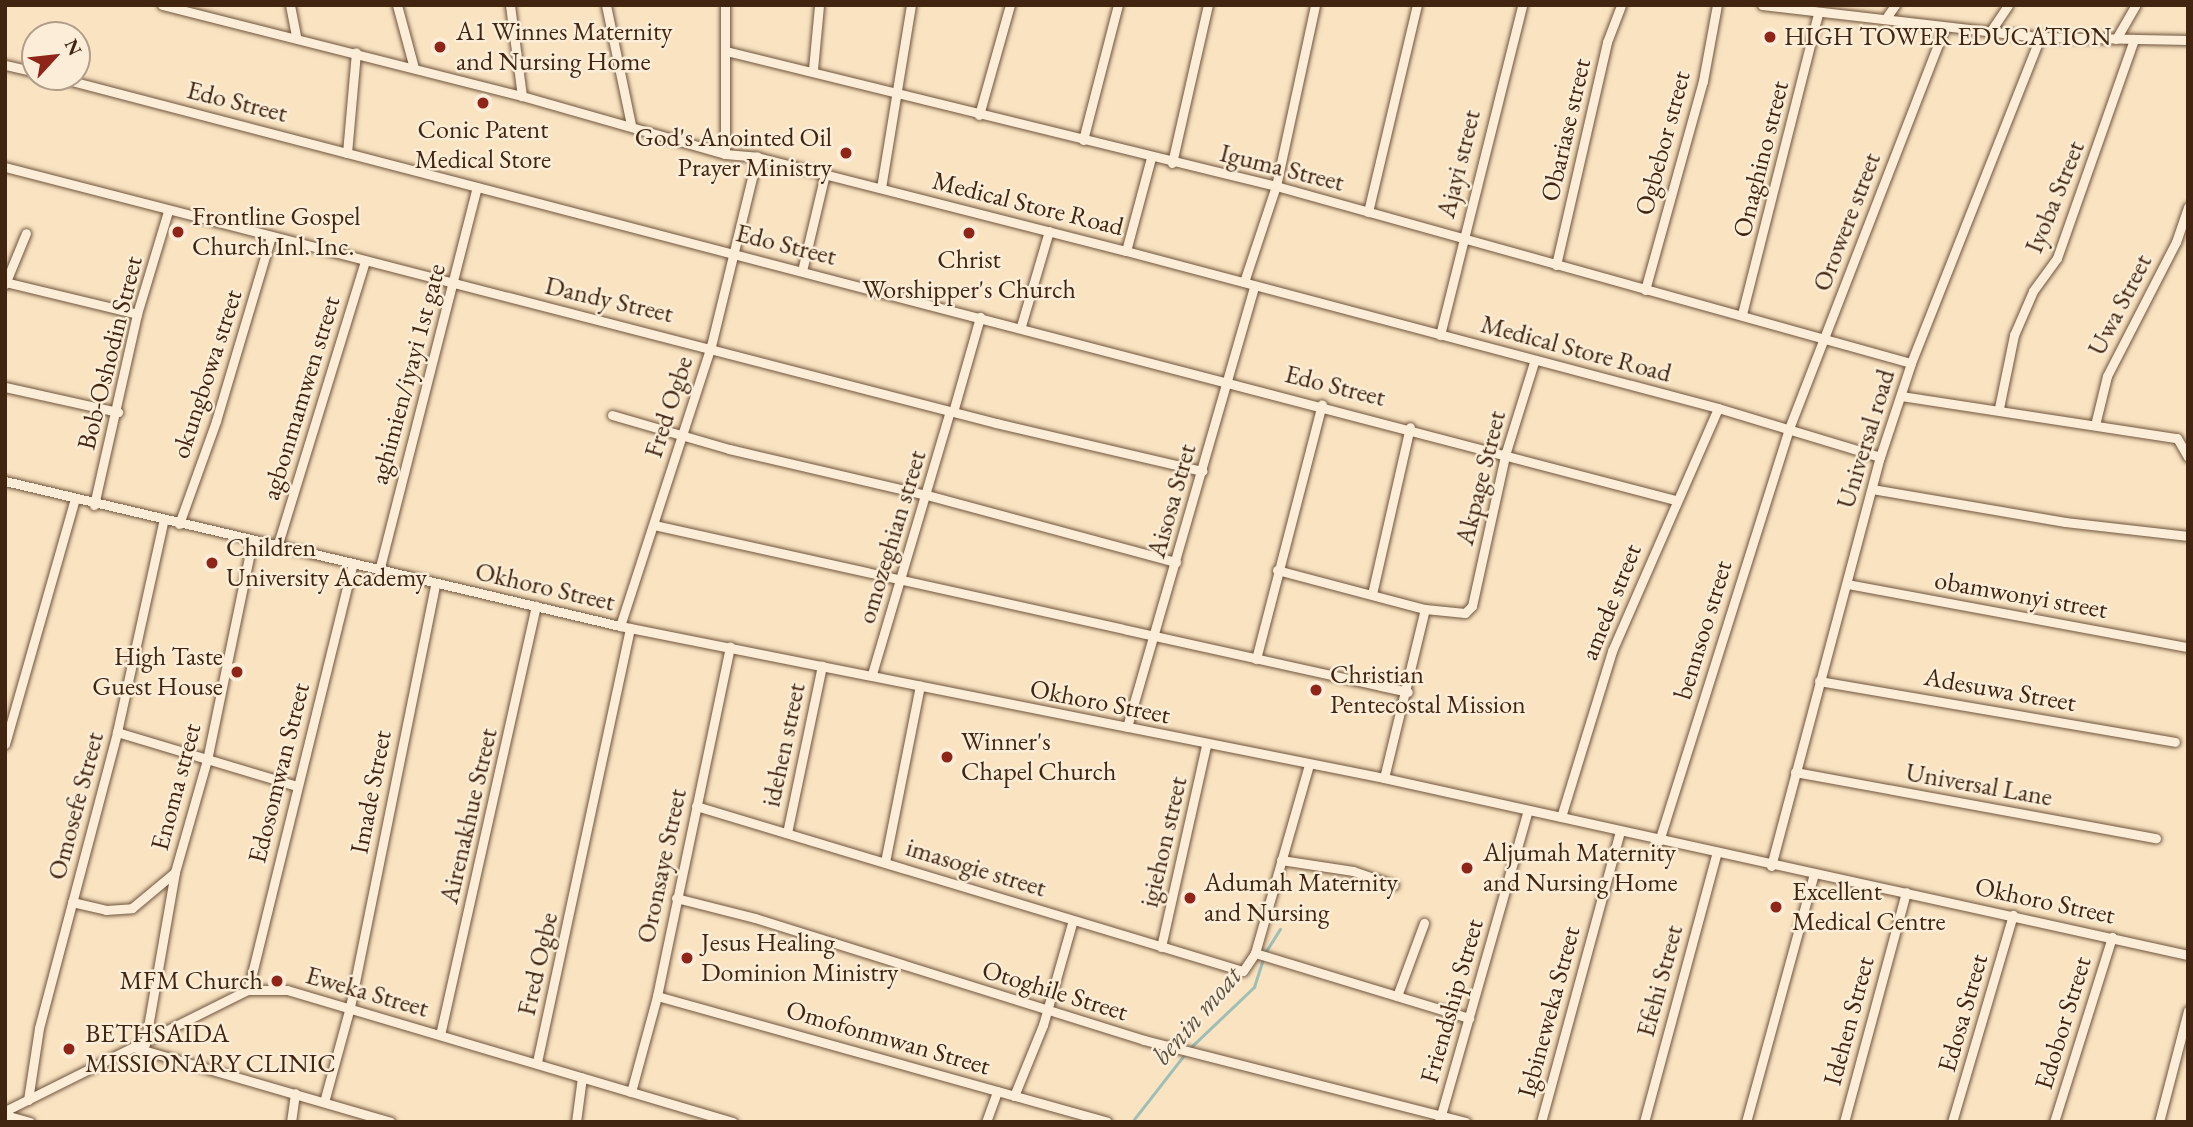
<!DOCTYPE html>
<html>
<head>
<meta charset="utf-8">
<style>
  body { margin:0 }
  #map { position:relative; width:2193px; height:1127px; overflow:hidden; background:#f9e3c1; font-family:"EB Garamond",serif }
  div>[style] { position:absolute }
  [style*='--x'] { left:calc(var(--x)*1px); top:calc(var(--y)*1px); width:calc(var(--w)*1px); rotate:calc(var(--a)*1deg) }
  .stream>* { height:2.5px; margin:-1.25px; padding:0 1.25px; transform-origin:1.25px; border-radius:1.25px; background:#9ebeb6 }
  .roads { filter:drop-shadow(0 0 2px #6f543d) drop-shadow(0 0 2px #6f543d) }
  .minor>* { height:9px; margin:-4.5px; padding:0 4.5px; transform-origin:4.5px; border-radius:4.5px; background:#fbedd7 }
  .dots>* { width:19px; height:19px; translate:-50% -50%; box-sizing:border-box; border:4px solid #fbedd7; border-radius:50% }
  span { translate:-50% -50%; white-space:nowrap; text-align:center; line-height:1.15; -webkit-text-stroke:5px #fbedd7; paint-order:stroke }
  .poi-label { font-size:26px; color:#412511 }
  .left { translate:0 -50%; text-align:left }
  .right { translate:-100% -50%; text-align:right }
  .street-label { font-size:26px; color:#412511 }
  .water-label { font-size:28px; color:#5d5343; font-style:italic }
  .frame { position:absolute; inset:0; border:7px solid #412511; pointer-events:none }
  .north { position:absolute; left:21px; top:21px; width:70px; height:70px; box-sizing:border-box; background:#fbedd7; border:2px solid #b19d88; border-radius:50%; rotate:63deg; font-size:19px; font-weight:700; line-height:28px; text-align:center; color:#412511 }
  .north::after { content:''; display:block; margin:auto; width:24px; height:32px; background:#8f2418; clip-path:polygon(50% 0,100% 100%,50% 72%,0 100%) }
</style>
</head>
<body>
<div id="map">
  <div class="stream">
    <i style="--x:1265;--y:953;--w:28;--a:-58"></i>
    <i style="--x:1189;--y:1049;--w:90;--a:-43.6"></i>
    <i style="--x:1254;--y:987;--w:29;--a:-72"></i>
    <i style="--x:1132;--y:1122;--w:86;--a:-52.1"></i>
  </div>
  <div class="roads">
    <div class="minor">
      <i style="--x:162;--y:5;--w:371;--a:14.2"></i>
      <i style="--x:522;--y:96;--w:211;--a:15.9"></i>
      <i style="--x:725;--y:154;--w:32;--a:5"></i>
      <i style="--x:757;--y:157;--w:381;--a:14.3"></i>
      <i style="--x:1126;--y:251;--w:612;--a:14.85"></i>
      <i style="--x:1718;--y:408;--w:169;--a:16.8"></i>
      <i style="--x:290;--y:5;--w:33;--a:79"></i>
      <i style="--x:397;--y:5;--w:65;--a:74.9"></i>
      <i style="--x:510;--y:5;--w:92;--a:82.5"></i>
      <i style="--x:606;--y:5;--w:123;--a:78.2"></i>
      <i style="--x:1762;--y:5;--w:280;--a:6.6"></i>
      <i style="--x:2040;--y:37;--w:148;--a:1.2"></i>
      <i style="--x:1886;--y:18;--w:16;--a:-55"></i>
      <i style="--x:1990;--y:32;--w:32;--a:-56"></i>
      <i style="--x:2116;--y:39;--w:39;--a:-60"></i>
      <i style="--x:726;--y:51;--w:566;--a:13.79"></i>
      <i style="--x:1276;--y:186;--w:659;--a:15.58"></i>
      <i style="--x:5;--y:65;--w:31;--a:13"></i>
      <i style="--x:813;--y:69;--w:64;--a:-84.6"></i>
      <i style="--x:56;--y:77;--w:1673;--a:14.64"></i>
      <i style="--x:979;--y:115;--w:114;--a:-74.3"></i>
      <i style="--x:1083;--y:140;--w:139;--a:-75.5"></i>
      <i style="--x:347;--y:153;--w:101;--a:-84.9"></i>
      <i style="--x:725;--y:154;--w:149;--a:-90"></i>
      <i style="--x:1172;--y:163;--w:162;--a:-77.2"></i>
      <i style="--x:5;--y:167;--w:1024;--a:14.48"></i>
      <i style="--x:996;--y:423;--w:212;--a:13.1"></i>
      <i style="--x:881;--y:188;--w:185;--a:-80.7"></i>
      <i style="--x:1368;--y:212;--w:213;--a:-76.7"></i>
      <i style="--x:1126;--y:251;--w:96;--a:-75"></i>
      <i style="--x:1556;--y:265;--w:229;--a:-77.1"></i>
      <i style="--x:1607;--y:42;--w:40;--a:-69"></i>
      <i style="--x:802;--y:271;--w:100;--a:-76.7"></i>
      <i style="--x:5;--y:282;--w:136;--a:13.6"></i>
      <i style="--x:1244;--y:282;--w:101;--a:-71.6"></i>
      <i style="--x:1276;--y:186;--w:185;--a:-77.8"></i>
      <i style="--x:5;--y:284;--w:55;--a:-67.6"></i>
      <i style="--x:1645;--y:290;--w:217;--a:-74.5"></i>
      <i style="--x:1703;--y:81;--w:77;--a:-79.6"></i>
      <i style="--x:1742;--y:314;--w:310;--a:-75.8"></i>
      <i style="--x:1021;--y:326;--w:99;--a:-73.6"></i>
      <i style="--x:1440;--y:335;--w:340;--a:-76"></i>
      <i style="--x:5;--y:387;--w:116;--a:12.5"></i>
      <i style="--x:1901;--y:396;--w:279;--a:8.7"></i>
      <i style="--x:2177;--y:438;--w:22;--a:60"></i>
      <i style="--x:1999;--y:408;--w:75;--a:-78.4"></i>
      <i style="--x:2014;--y:335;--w:48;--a:-66.6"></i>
      <i style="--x:2033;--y:291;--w:41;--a:-54"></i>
      <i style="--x:2057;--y:258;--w:232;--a:-70.6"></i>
      <i style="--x:953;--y:412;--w:99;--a:-74.1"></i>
      <i style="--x:612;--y:415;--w:122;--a:16.2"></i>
      <i style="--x:729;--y:449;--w:203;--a:13.1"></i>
      <i style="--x:927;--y:495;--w:258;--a:15.1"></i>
      <i style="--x:2095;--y:425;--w:50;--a:-76.2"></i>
      <i style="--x:2107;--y:376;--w:151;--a:-62.8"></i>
      <i style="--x:2176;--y:242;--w:37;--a:-71"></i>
      <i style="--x:5;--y:481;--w:632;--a:13.27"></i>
      <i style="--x:620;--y:626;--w:779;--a:11.25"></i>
      <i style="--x:1384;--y:778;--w:823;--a:12.42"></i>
      <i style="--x:1872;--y:489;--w:196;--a:9.7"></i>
      <i style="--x:2065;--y:522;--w:124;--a:6.5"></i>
      <i style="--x:94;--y:505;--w:196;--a:-77.3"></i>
      <i style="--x:137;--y:314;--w:108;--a:-73.2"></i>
      <i style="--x:179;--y:524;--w:109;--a:-70.2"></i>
      <i style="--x:216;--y:421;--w:193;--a:-73.4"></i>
      <i style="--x:654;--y:525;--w:772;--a:12.49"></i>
      <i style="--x:277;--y:547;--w:299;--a:-72.9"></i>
      <i style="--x:1277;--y:570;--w:153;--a:14.8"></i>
      <i style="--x:1425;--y:609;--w:40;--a:5.7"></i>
      <i style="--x:1465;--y:613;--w:10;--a:-45"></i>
      <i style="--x:1472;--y:606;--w:158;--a:-77.6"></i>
      <i style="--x:1506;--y:452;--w:94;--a:-72.7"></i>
      <i style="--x:379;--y:571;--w:396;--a:-75.7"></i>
      <i style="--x:1847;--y:584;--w:347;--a:10.5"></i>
      <i style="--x:1372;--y:594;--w:171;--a:-77.2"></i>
      <i style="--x:620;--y:626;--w:294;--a:-72"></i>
      <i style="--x:711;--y:346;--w:195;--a:-76.3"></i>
      <i style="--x:1256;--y:659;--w:263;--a:-75.5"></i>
      <i style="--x:872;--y:674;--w:274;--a:-73.5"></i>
      <i style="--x:1819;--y:681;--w:361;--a:9.7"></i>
      <i style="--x:1127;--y:727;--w:459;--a:-73.9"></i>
      <i style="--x:117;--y:732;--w:188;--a:16.7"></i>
      <i style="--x:5;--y:744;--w:255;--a:-74.1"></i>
      <i style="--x:1795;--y:772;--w:367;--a:10.4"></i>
      <i style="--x:1384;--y:778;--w:174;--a:-76.4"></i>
      <i style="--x:696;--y:806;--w:571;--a:16.79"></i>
      <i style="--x:1243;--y:971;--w:22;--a:-56"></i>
      <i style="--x:1255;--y:953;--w:196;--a:-74"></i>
      <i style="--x:1561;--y:817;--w:174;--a:-72.9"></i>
      <i style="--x:1612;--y:651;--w:265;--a:-66.4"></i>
      <i style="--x:787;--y:833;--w:171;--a:-78.2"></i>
      <i style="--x:1659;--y:841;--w:430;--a:-72.5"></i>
      <i style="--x:1788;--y:431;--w:433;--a:-68.8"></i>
      <i style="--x:1281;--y:860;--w:73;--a:8.7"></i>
      <i style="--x:1353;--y:871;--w:43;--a:18.9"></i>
      <i style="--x:885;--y:862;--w:180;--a:-78.8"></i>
      <i style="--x:1771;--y:866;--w:423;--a:-75.1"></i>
      <i style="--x:1880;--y:457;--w:99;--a:-71.7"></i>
      <i style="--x:1911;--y:363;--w:351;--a:-68.4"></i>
      <i style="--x:676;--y:898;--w:81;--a:14.2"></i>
      <i style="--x:755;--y:918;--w:408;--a:17.4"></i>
      <i style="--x:1144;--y:1040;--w:332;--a:14.3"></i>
      <i style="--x:72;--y:902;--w:35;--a:13"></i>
      <i style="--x:106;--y:910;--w:26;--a:-4"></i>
      <i style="--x:132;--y:908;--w:56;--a:-39.9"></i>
      <i style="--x:1161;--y:947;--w:207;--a:-77.4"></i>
      <i style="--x:1255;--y:953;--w:224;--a:16.9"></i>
      <i style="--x:248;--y:990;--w:437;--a:-76.2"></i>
      <i style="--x:657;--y:996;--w:467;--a:15.6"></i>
      <i style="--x:1397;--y:996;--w:78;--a:-69.7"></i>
      <i style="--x:440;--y:1035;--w:440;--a:-77.4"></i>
      <i style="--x:145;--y:1044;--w:175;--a:-80.1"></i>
      <i style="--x:175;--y:872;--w:116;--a:-74.1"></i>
      <i style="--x:207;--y:760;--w:223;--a:-78.3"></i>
      <i style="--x:136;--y:1048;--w:265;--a:16.2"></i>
      <i style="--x:537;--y:1062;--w:444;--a:-77.9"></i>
      <i style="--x:631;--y:1092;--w:99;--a:-74.8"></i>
      <i style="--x:657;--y:996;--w:357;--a:-78.2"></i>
      <i style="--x:1014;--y:1096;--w:77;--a:-67.8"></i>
      <i style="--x:1043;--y:1025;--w:109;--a:-74.1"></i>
      <i style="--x:28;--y:1100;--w:73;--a:-81.3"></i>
      <i style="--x:39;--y:1028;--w:306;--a:-75.2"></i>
      <i style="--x:117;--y:732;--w:215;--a:-77.6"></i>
      <i style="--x:324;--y:1102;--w:98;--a:-74.7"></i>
      <i style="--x:350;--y:1007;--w:431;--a:-78.6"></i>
      <i style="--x:5;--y:1111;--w:271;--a:-26.5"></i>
      <i style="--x:248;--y:990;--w:39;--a:0"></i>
      <i style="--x:287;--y:990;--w:465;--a:16.5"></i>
      <i style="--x:5;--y:1115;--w:26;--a:16"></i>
      <i style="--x:291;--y:1122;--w:29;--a:-82"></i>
      <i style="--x:576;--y:1122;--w:45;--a:-82.4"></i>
      <i style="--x:986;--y:1122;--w:33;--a:-70"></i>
      <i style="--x:1439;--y:1122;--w:324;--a:-74.1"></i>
      <i style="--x:1541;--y:1122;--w:301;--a:-74.8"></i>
      <i style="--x:1644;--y:1122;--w:280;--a:-74.9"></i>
      <i style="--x:1746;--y:1122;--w:258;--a:-74.7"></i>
      <i style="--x:1844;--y:1122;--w:238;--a:-74.9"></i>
      <i style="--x:1952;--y:1122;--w:216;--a:-73.6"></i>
      <i style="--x:2054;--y:1122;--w:194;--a:-72.6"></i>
      <i style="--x:2159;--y:1122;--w:115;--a:-75.4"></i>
    </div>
  </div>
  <div class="dots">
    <i style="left:1770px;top:37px;background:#8f2418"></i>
    <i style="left:440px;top:47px;background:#8f2418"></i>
    <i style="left:483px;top:103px;background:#8f2418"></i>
    <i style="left:846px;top:153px;background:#8f2418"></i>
    <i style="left:178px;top:232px;background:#8f2418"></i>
    <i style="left:969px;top:233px;background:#8f2418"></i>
    <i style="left:212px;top:563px;background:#8f2418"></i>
    <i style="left:237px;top:672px;background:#8f2418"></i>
    <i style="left:1316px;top:690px;background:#8f2418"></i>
    <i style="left:947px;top:757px;background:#8f2418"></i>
    <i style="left:1467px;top:868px;background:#8f2418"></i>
    <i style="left:1190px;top:898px;background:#8f2418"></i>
    <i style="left:1776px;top:907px;background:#8f2418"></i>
    <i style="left:687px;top:958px;background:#8f2418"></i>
    <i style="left:277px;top:981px;background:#8f2418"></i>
    <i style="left:69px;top:1049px;background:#8f2418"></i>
  </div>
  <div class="poi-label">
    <span class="left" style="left:456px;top:47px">A1 Winnes Maternity<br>and Nursing Home</span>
    <span class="left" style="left:1784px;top:37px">HIGH TOWER EDUCATION</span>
    <span style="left:483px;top:145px">Conic Patent<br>Medical Store</span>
    <span class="right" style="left:832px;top:153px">God's Anointed Oil<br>Prayer Ministry</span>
    <span class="left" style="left:192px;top:232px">Frontline Gospel<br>Church Inl. Inc.</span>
    <span style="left:969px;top:275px">Christ<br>Worshipper's Church</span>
    <span class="left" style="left:226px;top:563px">Children<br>University Academy</span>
    <span class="right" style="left:223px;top:672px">High Taste<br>Guest House</span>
    <span class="left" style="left:1330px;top:690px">Christian<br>Pentecostal Mission</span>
    <span class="left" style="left:961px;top:757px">Winner's<br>Chapel Church</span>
    <span class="left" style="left:1483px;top:868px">Aljumah Maternity<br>and Nursing Home</span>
    <span class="left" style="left:1204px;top:898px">Adumah Maternity<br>and Nursing</span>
    <span class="left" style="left:1792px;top:907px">Excellent<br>Medical Centre</span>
    <span class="left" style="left:701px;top:958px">Jesus Healing<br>Dominion Ministry</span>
    <span class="right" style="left:263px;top:981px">MFM Church</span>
    <span class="left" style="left:85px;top:1049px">BETHSAIDA<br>MISSIONARY CLINIC</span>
  </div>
  <div class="street-label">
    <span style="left:237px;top:102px;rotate:14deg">Edo Street</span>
    <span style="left:1566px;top:130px;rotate:-77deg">Obariase street</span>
    <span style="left:1663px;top:143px;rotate:-75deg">Ogbebor street</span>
    <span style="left:1761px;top:159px;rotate:-76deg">Onaghino street</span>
    <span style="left:1459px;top:164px;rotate:-76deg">Ajayi street</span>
    <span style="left:1282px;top:168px;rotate:14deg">Iguma Street</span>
    <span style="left:2055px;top:197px;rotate:-68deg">Iyoba Street</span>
    <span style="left:1028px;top:204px;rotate:14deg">Medical Store Road</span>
    <span style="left:1847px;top:222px;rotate:-69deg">Orowere street</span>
    <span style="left:786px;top:245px;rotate:14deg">Edo Street</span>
    <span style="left:609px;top:300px;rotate:13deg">Dandy Street</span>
    <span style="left:2120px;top:305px;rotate:-63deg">Uwa Street</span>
    <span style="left:1576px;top:349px;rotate:15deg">Medical Store Road</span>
    <span style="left:110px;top:353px;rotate:-76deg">Bob-Oshodin Street</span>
    <span style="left:207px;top:374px;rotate:-72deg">okungbowa street</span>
    <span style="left:408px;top:374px;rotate:-75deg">aghimien/iyayi 1st gate</span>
    <span style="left:1335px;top:386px;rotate:14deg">Edo Street</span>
    <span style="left:301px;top:398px;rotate:-73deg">agbonmamwen street</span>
    <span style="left:669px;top:407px;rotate:-72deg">Fred Ogbe</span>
    <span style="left:1866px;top:439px;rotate:-73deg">Universal road</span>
    <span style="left:1481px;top:478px;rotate:-76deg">Akpage Street</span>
    <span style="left:1172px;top:501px;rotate:-74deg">Aisosa Stret</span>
    <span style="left:892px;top:537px;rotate:-73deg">omozeghian street</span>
    <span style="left:545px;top:587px;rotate:13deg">Okhoro Street</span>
    <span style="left:2021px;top:595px;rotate:10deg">obamwonyi street</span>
    <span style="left:1611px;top:602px;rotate:-68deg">amede street</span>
    <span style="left:1703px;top:630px;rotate:-73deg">bennsoo street</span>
    <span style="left:2000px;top:690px;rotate:10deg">Adesuwa Street</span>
    <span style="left:1100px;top:702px;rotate:11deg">Okhoro Street</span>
    <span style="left:784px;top:745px;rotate:-78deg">idehen street</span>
    <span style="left:279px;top:773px;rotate:-76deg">Edosomwan Street</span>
    <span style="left:1979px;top:785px;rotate:10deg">Universal Lane</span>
    <span style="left:176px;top:787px;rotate:-75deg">Enoma street</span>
    <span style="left:371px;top:792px;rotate:-79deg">Imade Street</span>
    <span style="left:76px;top:806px;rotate:-75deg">Omosefe Street</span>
    <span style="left:469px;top:816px;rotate:-77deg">Airenakhue Street</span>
    <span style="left:1164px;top:842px;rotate:-77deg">igiehon street</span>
    <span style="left:662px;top:866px;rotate:-78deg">Oronsaye Street</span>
    <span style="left:976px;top:868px;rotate:17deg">imasogie street</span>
    <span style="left:2045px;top:901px;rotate:12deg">Okhoro Street</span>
    <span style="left:538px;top:964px;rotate:-77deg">Fred Ogbe</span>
    <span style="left:1660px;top:981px;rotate:-75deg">Efehi Street</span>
    <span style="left:1055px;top:991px;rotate:17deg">Otoghile Street</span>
    <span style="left:367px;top:992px;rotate:16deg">Eweka Street</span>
    <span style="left:1452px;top:1001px;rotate:-74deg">Friendship Street</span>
    <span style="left:1549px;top:1012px;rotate:-75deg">Igbineweka Street</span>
    <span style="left:1963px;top:1013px;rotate:-74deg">Edosa Street</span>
    <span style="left:1849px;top:1021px;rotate:-75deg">Idehen Street</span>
    <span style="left:2063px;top:1023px;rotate:-73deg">Edobor Street</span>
    <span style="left:888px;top:1038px;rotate:16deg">Omofonmwan Street</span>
  </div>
  <div class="water-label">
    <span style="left:1196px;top:1015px;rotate:-49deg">benin moat</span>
  </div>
  <div class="frame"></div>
  <div class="north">N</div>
</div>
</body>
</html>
